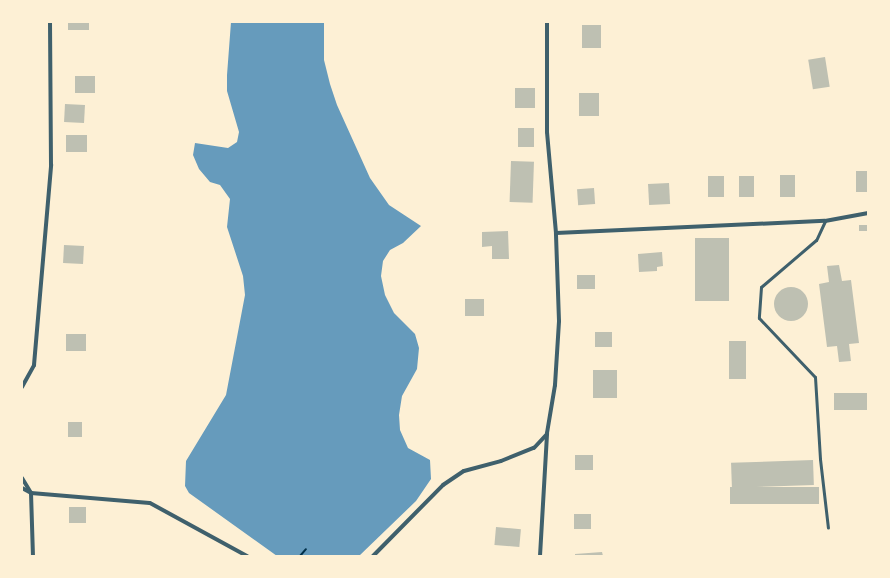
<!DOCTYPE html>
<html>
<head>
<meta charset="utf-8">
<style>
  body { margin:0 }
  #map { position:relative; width:890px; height:578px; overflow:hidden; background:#fdf0d5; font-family:Helvetica,sans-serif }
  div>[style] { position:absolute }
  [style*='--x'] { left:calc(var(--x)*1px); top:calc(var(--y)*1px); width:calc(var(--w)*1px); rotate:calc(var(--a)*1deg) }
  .water>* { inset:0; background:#669bbc }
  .building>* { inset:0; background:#bec0b2; transform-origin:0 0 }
  .round { border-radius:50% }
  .path>* { height:2px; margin:-1px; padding:0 1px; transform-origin:1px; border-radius:1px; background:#003049 }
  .service>* { height:3px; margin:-1.5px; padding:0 1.5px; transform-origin:1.5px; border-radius:1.5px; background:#3f606c }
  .minor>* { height:4px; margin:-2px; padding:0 2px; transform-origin:2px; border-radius:2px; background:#3f606c }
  span { translate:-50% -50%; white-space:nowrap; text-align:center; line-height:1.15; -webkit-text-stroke:3px #fdf0d5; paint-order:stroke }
  .frame { position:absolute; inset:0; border:23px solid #fdf0d5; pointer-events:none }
</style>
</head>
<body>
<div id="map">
  <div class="water">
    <i style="clip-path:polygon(231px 22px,324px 22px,324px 60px,330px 84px,337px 105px,370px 178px,389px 205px,421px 226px,403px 243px,390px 250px,383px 261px,381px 276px,385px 295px,394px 313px,415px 334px,419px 348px,417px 369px,402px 396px,399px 415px,400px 430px,408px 448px,430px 460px,431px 479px,416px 501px,359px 556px,277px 556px,189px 493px,185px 486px,186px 461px,226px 395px,245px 295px,243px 276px,227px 227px,230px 199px,220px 185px,210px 182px,199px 169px,193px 155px,195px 143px,228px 148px,237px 142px,239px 132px,227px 91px,227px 75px)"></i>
  </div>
  <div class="building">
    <i style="left:68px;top:22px;width:21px;height:8px"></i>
    <i style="left:582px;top:25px;width:19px;height:23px"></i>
    <i style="left:825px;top:57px;width:30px;height:17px;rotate:81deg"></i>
    <i style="left:75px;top:76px;width:20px;height:17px"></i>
    <i style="left:515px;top:88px;width:20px;height:20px"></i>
    <i style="left:579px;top:93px;width:20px;height:23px"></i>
    <i style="left:65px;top:104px;width:20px;height:18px;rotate:3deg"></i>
    <i style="left:534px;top:128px;width:19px;height:16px;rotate:90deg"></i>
    <i style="left:66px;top:135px;width:21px;height:17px"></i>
    <i style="left:511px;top:161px;width:23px;height:41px;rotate:2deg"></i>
    <i style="left:856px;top:171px;width:12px;height:21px"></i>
    <i style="left:780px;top:175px;width:15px;height:22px"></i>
    <i style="left:708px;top:176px;width:16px;height:21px"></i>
    <i style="left:739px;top:176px;width:15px;height:21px"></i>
    <i style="left:669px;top:183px;width:21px;height:21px;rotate:87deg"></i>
    <i style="left:594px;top:188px;width:16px;height:17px;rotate:86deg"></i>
    <i style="left:868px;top:225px;width:6px;height:9px;rotate:90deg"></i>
    <i style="clip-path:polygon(508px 231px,509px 259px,492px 259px,492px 246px,482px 247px,482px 232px)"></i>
    <i style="left:695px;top:238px;width:34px;height:63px"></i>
    <i style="left:64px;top:245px;width:20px;height:18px;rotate:3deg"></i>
    <i style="clip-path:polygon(662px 252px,663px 266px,657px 267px,657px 271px,639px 272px,638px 254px)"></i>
    <i style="clip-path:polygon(839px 265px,842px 281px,851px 280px,859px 343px,849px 344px,851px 361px,839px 362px,837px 346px,827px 347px,819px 284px,829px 282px,827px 266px)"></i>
    <i style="left:595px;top:275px;width:14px;height:18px;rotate:90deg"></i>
    <i class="round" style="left:774px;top:287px;width:34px;height:34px"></i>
    <i style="left:465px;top:299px;width:19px;height:17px"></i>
    <i style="left:595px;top:332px;width:17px;height:15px"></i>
    <i style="left:66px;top:334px;width:20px;height:17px"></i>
    <i style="left:729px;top:341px;width:17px;height:38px"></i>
    <i style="left:593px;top:370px;width:24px;height:28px"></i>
    <i style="left:868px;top:393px;width:17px;height:34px;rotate:90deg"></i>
    <i style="left:68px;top:422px;width:14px;height:15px"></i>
    <i style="left:575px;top:455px;width:18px;height:15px"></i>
    <i style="left:813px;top:460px;width:25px;height:82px;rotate:88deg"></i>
    <i style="left:819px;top:487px;width:17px;height:89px;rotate:90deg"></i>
    <i style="left:69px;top:507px;width:17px;height:16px"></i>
    <i style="left:574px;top:514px;width:17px;height:15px"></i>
    <i style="left:496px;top:527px;width:25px;height:18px;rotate:5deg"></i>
    <i style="clip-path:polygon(602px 552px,603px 556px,575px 556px,575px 554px)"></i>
  </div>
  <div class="path">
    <i style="--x:300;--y:556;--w:9;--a:-49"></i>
  </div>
  <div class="service">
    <i style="--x:825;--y:221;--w:21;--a:115"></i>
    <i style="--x:816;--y:240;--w:72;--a:139.5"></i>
    <i style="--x:761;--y:287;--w:31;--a:94"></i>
    <i style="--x:759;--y:318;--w:81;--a:46.5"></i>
    <i style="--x:815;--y:377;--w:82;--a:86.5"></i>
    <i style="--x:820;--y:459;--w:69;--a:83.4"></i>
  </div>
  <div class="minor">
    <i style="--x:556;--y:233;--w:269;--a:-2.6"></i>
    <i style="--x:825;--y:221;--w:44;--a:-10.5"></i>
    <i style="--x:22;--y:387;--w:25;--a:-61"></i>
    <i style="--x:34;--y:365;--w:201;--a:-85.1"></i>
    <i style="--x:51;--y:165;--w:143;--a:-90.4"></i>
    <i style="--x:22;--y:478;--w:17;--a:59"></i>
    <i style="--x:31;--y:493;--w:63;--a:88.2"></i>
    <i style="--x:22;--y:488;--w:10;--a:29"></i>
    <i style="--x:31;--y:493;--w:119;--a:4.8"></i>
    <i style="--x:150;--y:503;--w:111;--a:28.7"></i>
    <i style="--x:373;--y:556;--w:100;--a:-45.4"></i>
    <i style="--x:443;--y:485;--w:25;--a:-34"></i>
    <i style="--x:464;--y:471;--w:38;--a:-15"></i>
    <i style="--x:501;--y:461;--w:35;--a:-22"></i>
    <i style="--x:534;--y:448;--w:19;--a:-47"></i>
    <i style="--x:540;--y:556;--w:123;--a:-86.7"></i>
    <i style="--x:547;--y:433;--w:49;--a:-80.5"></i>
    <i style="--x:555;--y:385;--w:64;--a:-86.4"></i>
    <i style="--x:559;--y:321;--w:88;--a:-92"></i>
    <i style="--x:556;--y:233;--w:101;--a:-95.1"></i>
    <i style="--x:547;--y:132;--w:110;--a:-90"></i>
  </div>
  <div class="frame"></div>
</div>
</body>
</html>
